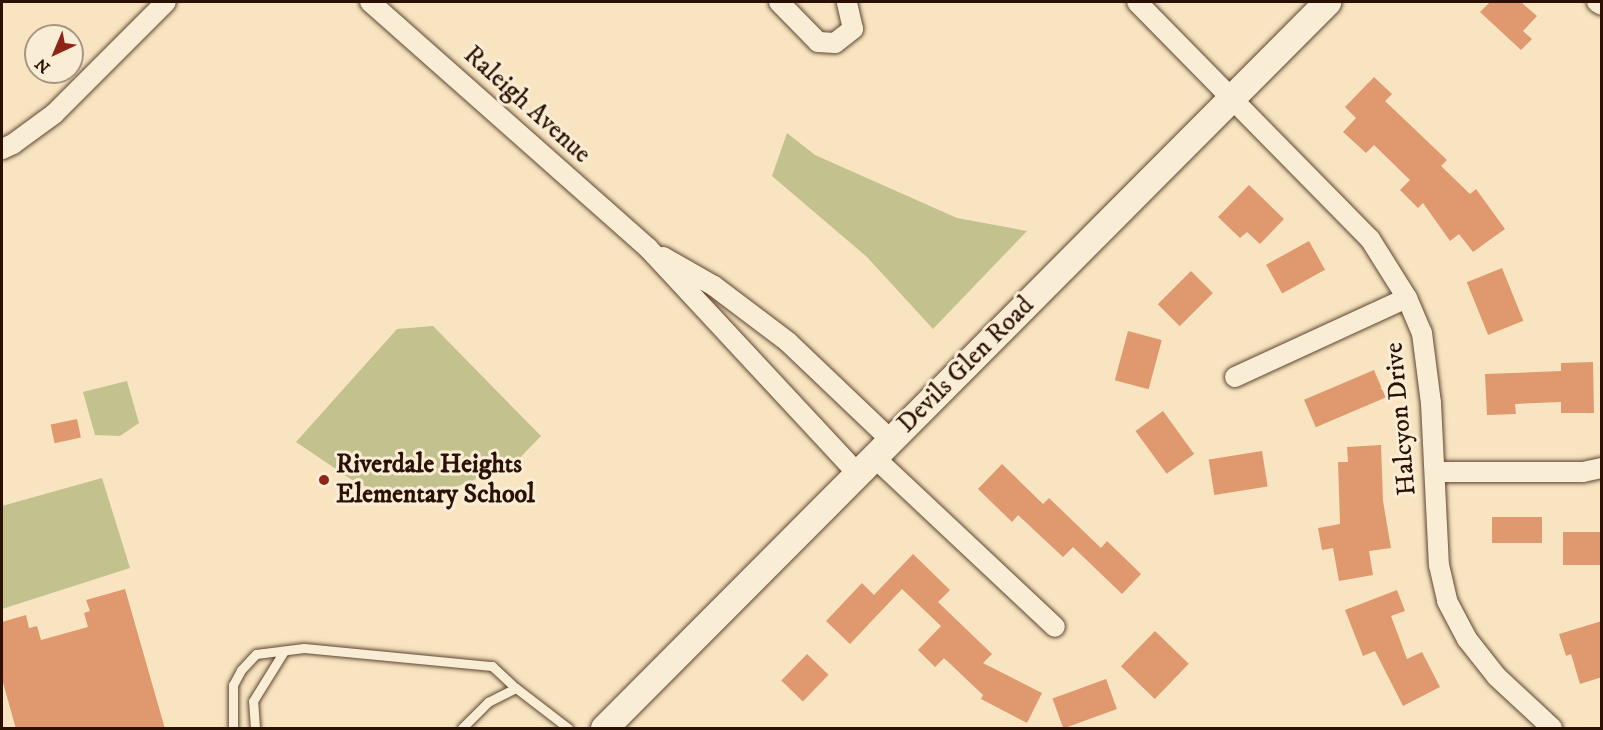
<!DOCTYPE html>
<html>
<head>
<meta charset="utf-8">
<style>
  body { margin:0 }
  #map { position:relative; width:1603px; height:730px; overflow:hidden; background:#f8e4c0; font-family:"IM FELL DW Pica",serif }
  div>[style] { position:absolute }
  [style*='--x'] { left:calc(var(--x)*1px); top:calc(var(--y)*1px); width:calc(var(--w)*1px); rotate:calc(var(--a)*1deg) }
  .green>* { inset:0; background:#c3c28e }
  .building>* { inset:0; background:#e0996e; transform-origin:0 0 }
  .roads { filter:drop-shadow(0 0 2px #5e4632) drop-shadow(0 0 2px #5e4632) }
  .lane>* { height:9px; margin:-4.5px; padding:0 4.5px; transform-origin:4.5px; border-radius:4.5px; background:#faedd6 }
  .street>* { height:20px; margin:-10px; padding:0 10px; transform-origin:10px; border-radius:10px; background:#faedd6 }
  .secondary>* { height:27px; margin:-13.5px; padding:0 13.5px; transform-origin:13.5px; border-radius:13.5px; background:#faedd6 }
  .dots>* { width:16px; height:16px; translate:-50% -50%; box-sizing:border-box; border:3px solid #faedd6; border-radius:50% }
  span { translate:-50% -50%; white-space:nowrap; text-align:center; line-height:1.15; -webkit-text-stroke:6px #faedd6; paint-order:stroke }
  .street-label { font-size:26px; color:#2b1103 }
  .poi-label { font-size:26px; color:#2b1103; font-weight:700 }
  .left { translate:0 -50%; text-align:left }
  .frame { position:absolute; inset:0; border:3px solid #2b1103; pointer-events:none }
  .north { position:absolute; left:24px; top:24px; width:60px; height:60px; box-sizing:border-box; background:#faedd6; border:2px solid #a79582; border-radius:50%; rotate:224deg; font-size:16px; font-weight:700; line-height:24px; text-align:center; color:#2b1103 }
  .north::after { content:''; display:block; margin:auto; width:21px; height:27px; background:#8f2418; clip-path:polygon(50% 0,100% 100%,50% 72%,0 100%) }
</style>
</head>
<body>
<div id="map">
  <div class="green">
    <i style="clip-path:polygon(787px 133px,815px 155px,957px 218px,1027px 231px,933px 329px,867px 257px,772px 176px)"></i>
    <i style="clip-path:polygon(433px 326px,541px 436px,513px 465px,437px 494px,398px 496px,358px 484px,296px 442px,397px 329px)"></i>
    <i style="clip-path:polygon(127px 381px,139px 423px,120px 436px,95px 435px,83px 392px)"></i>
    <i style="clip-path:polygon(102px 478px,130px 568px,2px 609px,2px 506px)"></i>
  </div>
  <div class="building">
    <i style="clip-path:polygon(1490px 2px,1521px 2px,1537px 16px,1523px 31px,1532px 39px,1521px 50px,1480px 12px)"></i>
    <i style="clip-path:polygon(1374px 77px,1392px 94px,1385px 101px,1447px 160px,1441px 166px,1470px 194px,1476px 189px,1505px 229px,1473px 252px,1459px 234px,1450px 241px,1423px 203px,1418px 208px,1400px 190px,1410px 180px,1374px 145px,1366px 153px,1343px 132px,1356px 118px,1345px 107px)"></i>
    <i style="clip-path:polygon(1249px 185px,1284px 219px,1260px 244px,1247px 232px,1240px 238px,1218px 217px)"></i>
    <i style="left:1309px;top:241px;width:33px;height:49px;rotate:61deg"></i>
    <i style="left:1502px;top:268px;width:57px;height:38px;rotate:68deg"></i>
    <i style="left:1191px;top:271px;width:31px;height:47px;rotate:45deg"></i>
    <i style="left:1128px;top:331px;width:35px;height:51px;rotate:15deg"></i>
    <i style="clip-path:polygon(1593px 362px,1594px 413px,1561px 413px,1561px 402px,1515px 404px,1516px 414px,1487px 415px,1485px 374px,1561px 371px,1561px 363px)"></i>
    <i style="left:1374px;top:370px;width:30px;height:76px;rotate:67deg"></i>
    <i style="left:1163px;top:411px;width:53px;height:34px;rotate:54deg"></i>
    <i style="left:77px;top:419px;width:19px;height:27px;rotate:78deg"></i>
    <i style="clip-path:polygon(1381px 445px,1383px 501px,1391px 548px,1369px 551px,1373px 575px,1339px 581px,1333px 548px,1322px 550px,1318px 528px,1340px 524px,1338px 462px,1348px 462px,1347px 447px)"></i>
    <i style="left:1262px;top:451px;width:36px;height:54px;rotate:81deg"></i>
    <i style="clip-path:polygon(1002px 464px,1043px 504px,1049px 498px,1101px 548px,1107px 541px,1141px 574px,1122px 594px,1073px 547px,1063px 557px,1018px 515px,1012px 522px,978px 489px)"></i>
    <i style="left:1542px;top:517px;width:26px;height:50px;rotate:90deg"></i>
    <i style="left:1602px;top:532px;width:33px;height:39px;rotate:90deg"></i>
    <i style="clip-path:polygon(913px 554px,950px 590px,938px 602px,992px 654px,983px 663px,1042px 693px,1027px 723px,981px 699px,983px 695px,944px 658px,935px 667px,918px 650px,941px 626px,902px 589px,850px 644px,826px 621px,862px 583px,874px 595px)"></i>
    <i style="clip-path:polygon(125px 589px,165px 729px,16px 729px,2px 679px,2px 622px,26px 615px,29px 628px,37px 626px,41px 640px,88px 627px,84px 613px,90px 611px,86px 600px)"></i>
    <i style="clip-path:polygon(1397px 590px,1405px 611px,1391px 616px,1407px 659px,1422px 652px,1440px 687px,1403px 706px,1375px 651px,1363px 656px,1345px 610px)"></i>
    <i style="clip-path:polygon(1602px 621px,1602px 677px,1580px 684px,1571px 654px,1566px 656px,1559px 634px)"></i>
    <i style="left:1155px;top:631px;width:47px;height:49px;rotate:44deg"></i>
    <i style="left:807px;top:654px;width:30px;height:37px;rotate:44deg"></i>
    <i style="left:1106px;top:679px;width:32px;height:57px;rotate:70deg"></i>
  </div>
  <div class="roads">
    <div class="lane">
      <i style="--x:233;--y:728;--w:43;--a:-90"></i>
      <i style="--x:233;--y:685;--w:17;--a:-62"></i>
      <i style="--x:241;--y:670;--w:22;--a:-47"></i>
      <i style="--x:256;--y:654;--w:48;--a:-7.1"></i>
      <i style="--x:304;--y:648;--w:189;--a:5.5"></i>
      <i style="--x:492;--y:666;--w:33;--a:43"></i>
      <i style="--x:516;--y:688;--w:66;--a:37.6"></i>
      <i style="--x:255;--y:728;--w:27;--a:-94"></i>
      <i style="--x:253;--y:701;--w:59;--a:-58.2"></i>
      <i style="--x:462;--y:728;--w:37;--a:-45"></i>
      <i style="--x:488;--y:702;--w:31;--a:-27"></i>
    </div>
    <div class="street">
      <i style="--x:370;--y:2;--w:371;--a:41.5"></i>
      <i style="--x:648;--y:248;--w:309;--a:47.1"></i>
      <i style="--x:779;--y:2;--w:56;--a:45.7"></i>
      <i style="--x:818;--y:42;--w:17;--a:3"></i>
      <i style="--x:835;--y:43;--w:23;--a:-38"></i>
      <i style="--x:853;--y:29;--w:28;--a:-103"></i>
      <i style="--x:1137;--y:2;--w:332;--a:45.5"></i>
      <i style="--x:1370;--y:239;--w:70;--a:57.9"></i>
      <i style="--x:1407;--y:298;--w:38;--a:67"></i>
      <i style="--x:1422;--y:333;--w:71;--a:82.7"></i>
      <i style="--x:1431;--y:403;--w:162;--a:87.2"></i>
      <i style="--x:1439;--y:565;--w:37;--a:77"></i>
      <i style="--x:1447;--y:601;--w:43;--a:62.2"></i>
      <i style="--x:1467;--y:639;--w:48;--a:51.7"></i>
      <i style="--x:1497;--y:677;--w:75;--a:42.8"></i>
      <i style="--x:1597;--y:2;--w:6;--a:31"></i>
      <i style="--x:2;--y:149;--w:12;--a:-24"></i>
      <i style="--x:13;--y:144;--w:51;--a:-36.2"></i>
      <i style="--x:54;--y:114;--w:158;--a:-45"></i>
      <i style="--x:663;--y:257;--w:59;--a:29.6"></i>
      <i style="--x:714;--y:286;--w:93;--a:37.1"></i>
      <i style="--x:788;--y:342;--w:142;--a:43.6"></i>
      <i style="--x:1235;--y:377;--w:189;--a:-24.7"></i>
      <i style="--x:874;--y:457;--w:248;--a:43.2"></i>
      <i style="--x:1435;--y:472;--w:148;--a:0"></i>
      <i style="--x:1583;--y:472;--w:19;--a:-12"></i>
    </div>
    <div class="secondary">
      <i style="--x:604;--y:728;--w:1025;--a:-45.12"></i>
    </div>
  </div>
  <div class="dots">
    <i style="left:324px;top:480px;background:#8f2418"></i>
  </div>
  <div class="street-label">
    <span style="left:527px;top:105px;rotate:42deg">Raleigh Avenue</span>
    <span style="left:966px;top:365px;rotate:-45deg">Devils Glen Road</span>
    <span style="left:1401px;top:419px;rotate:-95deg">Halcyon Drive</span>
  </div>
  <div class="poi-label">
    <span class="left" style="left:336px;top:480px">Riverdale Heights<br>Elementary School</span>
  </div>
  <div class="frame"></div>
  <div class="north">N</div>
</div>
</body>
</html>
